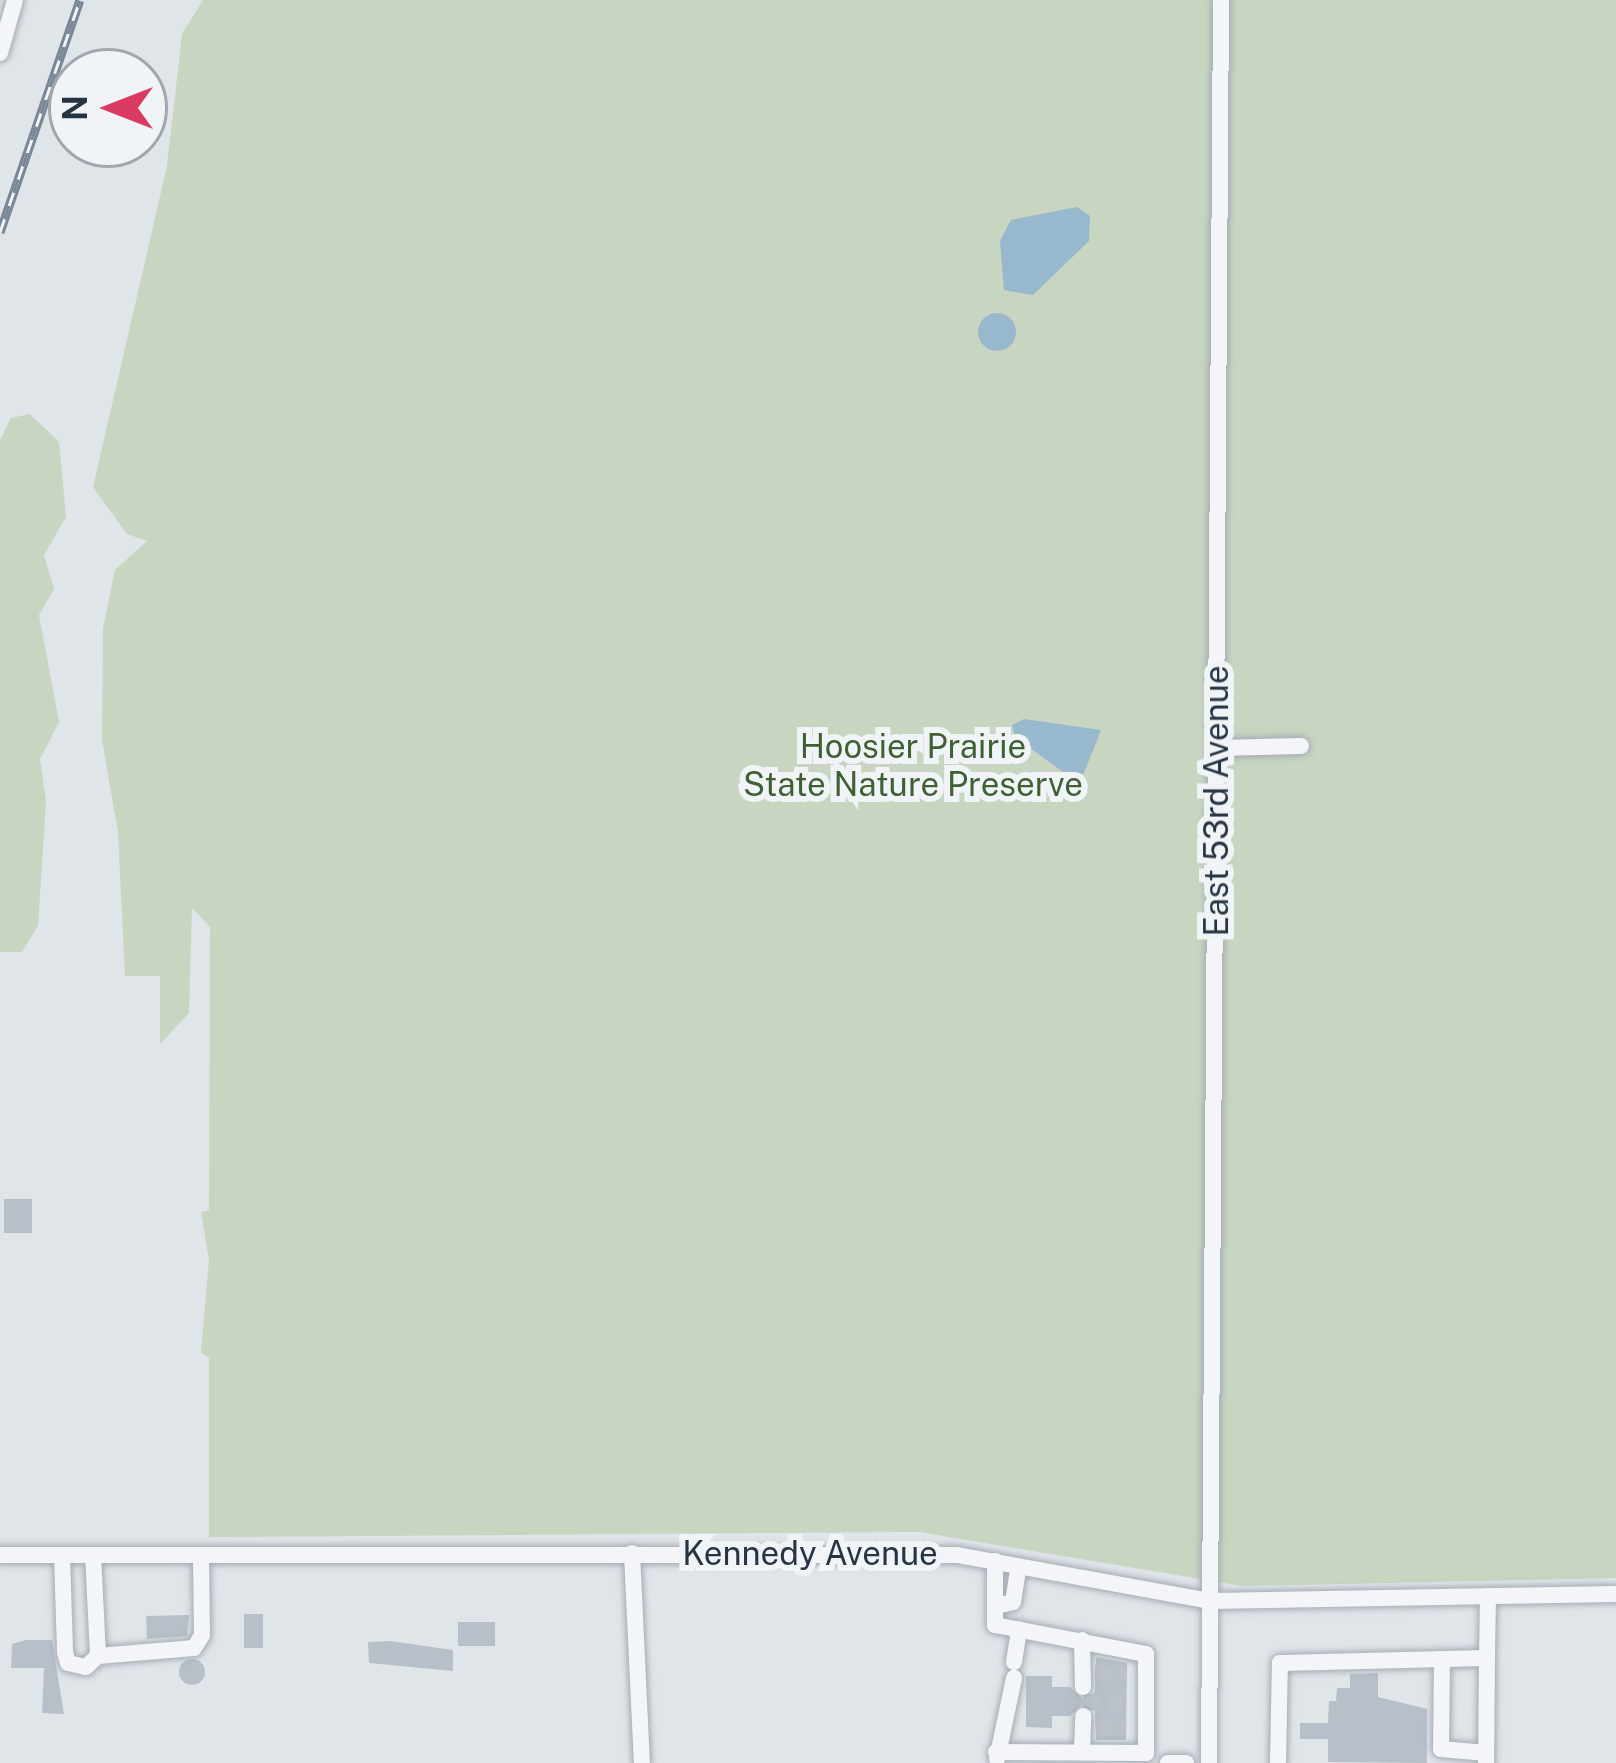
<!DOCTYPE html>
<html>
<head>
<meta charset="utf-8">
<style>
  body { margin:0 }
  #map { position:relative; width:1616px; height:1763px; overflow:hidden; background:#e0e5ea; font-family:"Public Sans",sans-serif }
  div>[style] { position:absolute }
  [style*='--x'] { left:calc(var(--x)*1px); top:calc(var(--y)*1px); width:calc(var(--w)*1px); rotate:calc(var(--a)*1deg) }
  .green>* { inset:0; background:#c8d5c0 }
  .water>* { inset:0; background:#98b8ce }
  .round { border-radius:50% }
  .building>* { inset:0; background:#b7bfc8; transform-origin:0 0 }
  .minor-tunnel>* { height:16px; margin-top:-8px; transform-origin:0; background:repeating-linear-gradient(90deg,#bbc2c9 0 16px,transparent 0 24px) }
  .roads { filter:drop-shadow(0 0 3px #a5acb5) drop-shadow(0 0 3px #a5acb5) }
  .minor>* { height:16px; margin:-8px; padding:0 8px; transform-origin:8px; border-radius:8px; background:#f3f5f8 }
  .rail>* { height:9px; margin-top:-4.5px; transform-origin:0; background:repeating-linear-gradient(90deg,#f0f4f7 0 14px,#788695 0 28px); box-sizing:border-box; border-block:3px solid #788695 }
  span { translate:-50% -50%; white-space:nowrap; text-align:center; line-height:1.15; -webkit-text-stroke:12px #f0f4f7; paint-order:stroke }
  .park-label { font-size:33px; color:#406033 }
  .street-label { font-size:33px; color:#273443 }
  .north { position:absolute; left:48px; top:48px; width:120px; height:120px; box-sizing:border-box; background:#f0f4f7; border:3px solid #a0a7af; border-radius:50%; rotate:270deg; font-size:33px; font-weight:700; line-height:48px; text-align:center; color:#273443 }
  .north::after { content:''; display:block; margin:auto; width:42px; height:54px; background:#db3a63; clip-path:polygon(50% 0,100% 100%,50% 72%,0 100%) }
</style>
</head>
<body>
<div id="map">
  <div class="green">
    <i style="clip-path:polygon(203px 0,1616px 0,1616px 1578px,1242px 1586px,919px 1532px,209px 1537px,209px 1358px,201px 1352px,209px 1260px,201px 1212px,209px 1210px,210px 927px,192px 908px,189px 1013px,160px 1044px,160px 976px,125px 976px,118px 832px,102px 740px,103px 628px,115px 570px,147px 541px,127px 534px,93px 487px,167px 166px,182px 34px)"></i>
    <i style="clip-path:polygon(30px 414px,59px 442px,66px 517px,44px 555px,54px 589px,39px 615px,59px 722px,40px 759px,46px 802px,38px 926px,22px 952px,0 952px,0 440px,11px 418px)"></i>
  </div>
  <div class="water">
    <i style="clip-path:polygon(1077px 207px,1090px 216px,1089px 241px,1033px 295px,1004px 290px,1000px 241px,1011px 220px)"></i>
    <i class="round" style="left:978px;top:313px;width:38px;height:38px"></i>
    <i style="clip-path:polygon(1024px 719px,1101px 730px,1084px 773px,1074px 780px,1015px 737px,1012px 725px)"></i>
  </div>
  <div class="building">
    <i style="left:4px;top:1199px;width:28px;height:34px"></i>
    <i style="left:244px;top:1614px;width:19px;height:34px"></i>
    <i style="clip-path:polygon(189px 1615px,187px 1636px,147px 1639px,146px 1616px)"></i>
    <i style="left:458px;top:1622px;width:37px;height:24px"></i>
    <i style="clip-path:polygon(26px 1640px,52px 1640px,64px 1714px,42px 1713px,44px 1668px,11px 1668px,12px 1644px)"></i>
    <i style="clip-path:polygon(390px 1641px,453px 1650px,453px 1671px,369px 1663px,368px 1642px)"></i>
    <i style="clip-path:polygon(1096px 1657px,1127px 1663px,1126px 1740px,1096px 1740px,1095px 1711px,1084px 1703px,1070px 1716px,1052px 1716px,1052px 1728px,1026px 1727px,1026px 1676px,1052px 1676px,1052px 1687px,1070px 1687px,1084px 1700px,1095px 1692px)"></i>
    <i class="round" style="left:179px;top:1659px;width:26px;height:26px"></i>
    <i style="clip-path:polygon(1378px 1673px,1378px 1697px,1427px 1709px,1427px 1763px,1328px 1762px,1328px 1739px,1300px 1739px,1300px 1723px,1328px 1723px,1329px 1701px,1336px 1701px,1337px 1688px,1350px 1688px,1350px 1674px)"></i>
  </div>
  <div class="minor-tunnel">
    <i style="--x:1095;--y:1673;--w:32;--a:2"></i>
    <i style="--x:1083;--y:1702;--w:44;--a:1.3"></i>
    <i style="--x:1096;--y:1727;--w:30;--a:2"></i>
  </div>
  <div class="roads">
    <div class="minor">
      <i style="--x:0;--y:53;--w:55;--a:-74.2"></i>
      <i style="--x:1217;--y:748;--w:84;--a:-1.4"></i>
      <i style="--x:632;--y:1553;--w:210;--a:87.3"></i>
      <i style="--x:0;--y:1555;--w:957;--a:0"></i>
      <i style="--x:957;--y:1555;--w:258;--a:10.3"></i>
      <i style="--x:1211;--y:1601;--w:405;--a:-1"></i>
      <i style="--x:62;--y:1555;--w:97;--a:88.2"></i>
      <i style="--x:65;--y:1652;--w:11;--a:75"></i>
      <i style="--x:68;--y:1663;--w:18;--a:13"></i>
      <i style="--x:86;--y:1667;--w:16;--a:-43"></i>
      <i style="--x:98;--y:1656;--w:101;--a:-92.8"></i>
      <i style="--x:995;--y:1561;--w:64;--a:90"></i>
      <i style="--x:995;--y:1625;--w:154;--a:10.9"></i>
      <i style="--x:1146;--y:1654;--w:99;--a:90"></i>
      <i style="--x:1146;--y:1753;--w:150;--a:-179.6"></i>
      <i style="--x:996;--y:1606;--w:17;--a:-13"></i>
      <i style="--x:1013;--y:1602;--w:36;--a:-81"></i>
      <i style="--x:1082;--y:1640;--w:47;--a:88.8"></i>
      <i style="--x:98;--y:1656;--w:96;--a:-4.8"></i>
      <i style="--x:194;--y:1648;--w:15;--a:-58"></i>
      <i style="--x:202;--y:1635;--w:80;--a:-90.7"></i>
      <i style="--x:1487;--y:1658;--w:62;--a:-89.1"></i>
      <i style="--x:1442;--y:1659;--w:90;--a:90.6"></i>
      <i style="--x:1441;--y:1749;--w:45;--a:5.1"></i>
      <i style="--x:1014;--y:1662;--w:33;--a:-81"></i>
      <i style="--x:1082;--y:1752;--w:36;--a:-88"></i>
      <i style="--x:997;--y:1759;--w:83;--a:-78.1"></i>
      <i style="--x:1168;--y:1763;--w:18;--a:0"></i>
      <i style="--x:1209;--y:1763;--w:1763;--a:-89.61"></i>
      <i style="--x:1278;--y:1763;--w:100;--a:-88.9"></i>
      <i style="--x:1280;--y:1663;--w:207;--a:-1.4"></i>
      <i style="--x:1487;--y:1658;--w:105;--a:90.5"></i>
    </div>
  </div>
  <div class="rail">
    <i style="--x:0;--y:232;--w:245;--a:-71"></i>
  </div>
  <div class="park-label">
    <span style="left:913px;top:766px">Hoosier Prairie<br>State Nature Preserve</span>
  </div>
  <div class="street-label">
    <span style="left:1217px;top:801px;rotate:-90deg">East 53rd Avenue</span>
    <span style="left:810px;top:1554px">Kennedy Avenue</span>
  </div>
  <div class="north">N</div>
</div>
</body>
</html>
